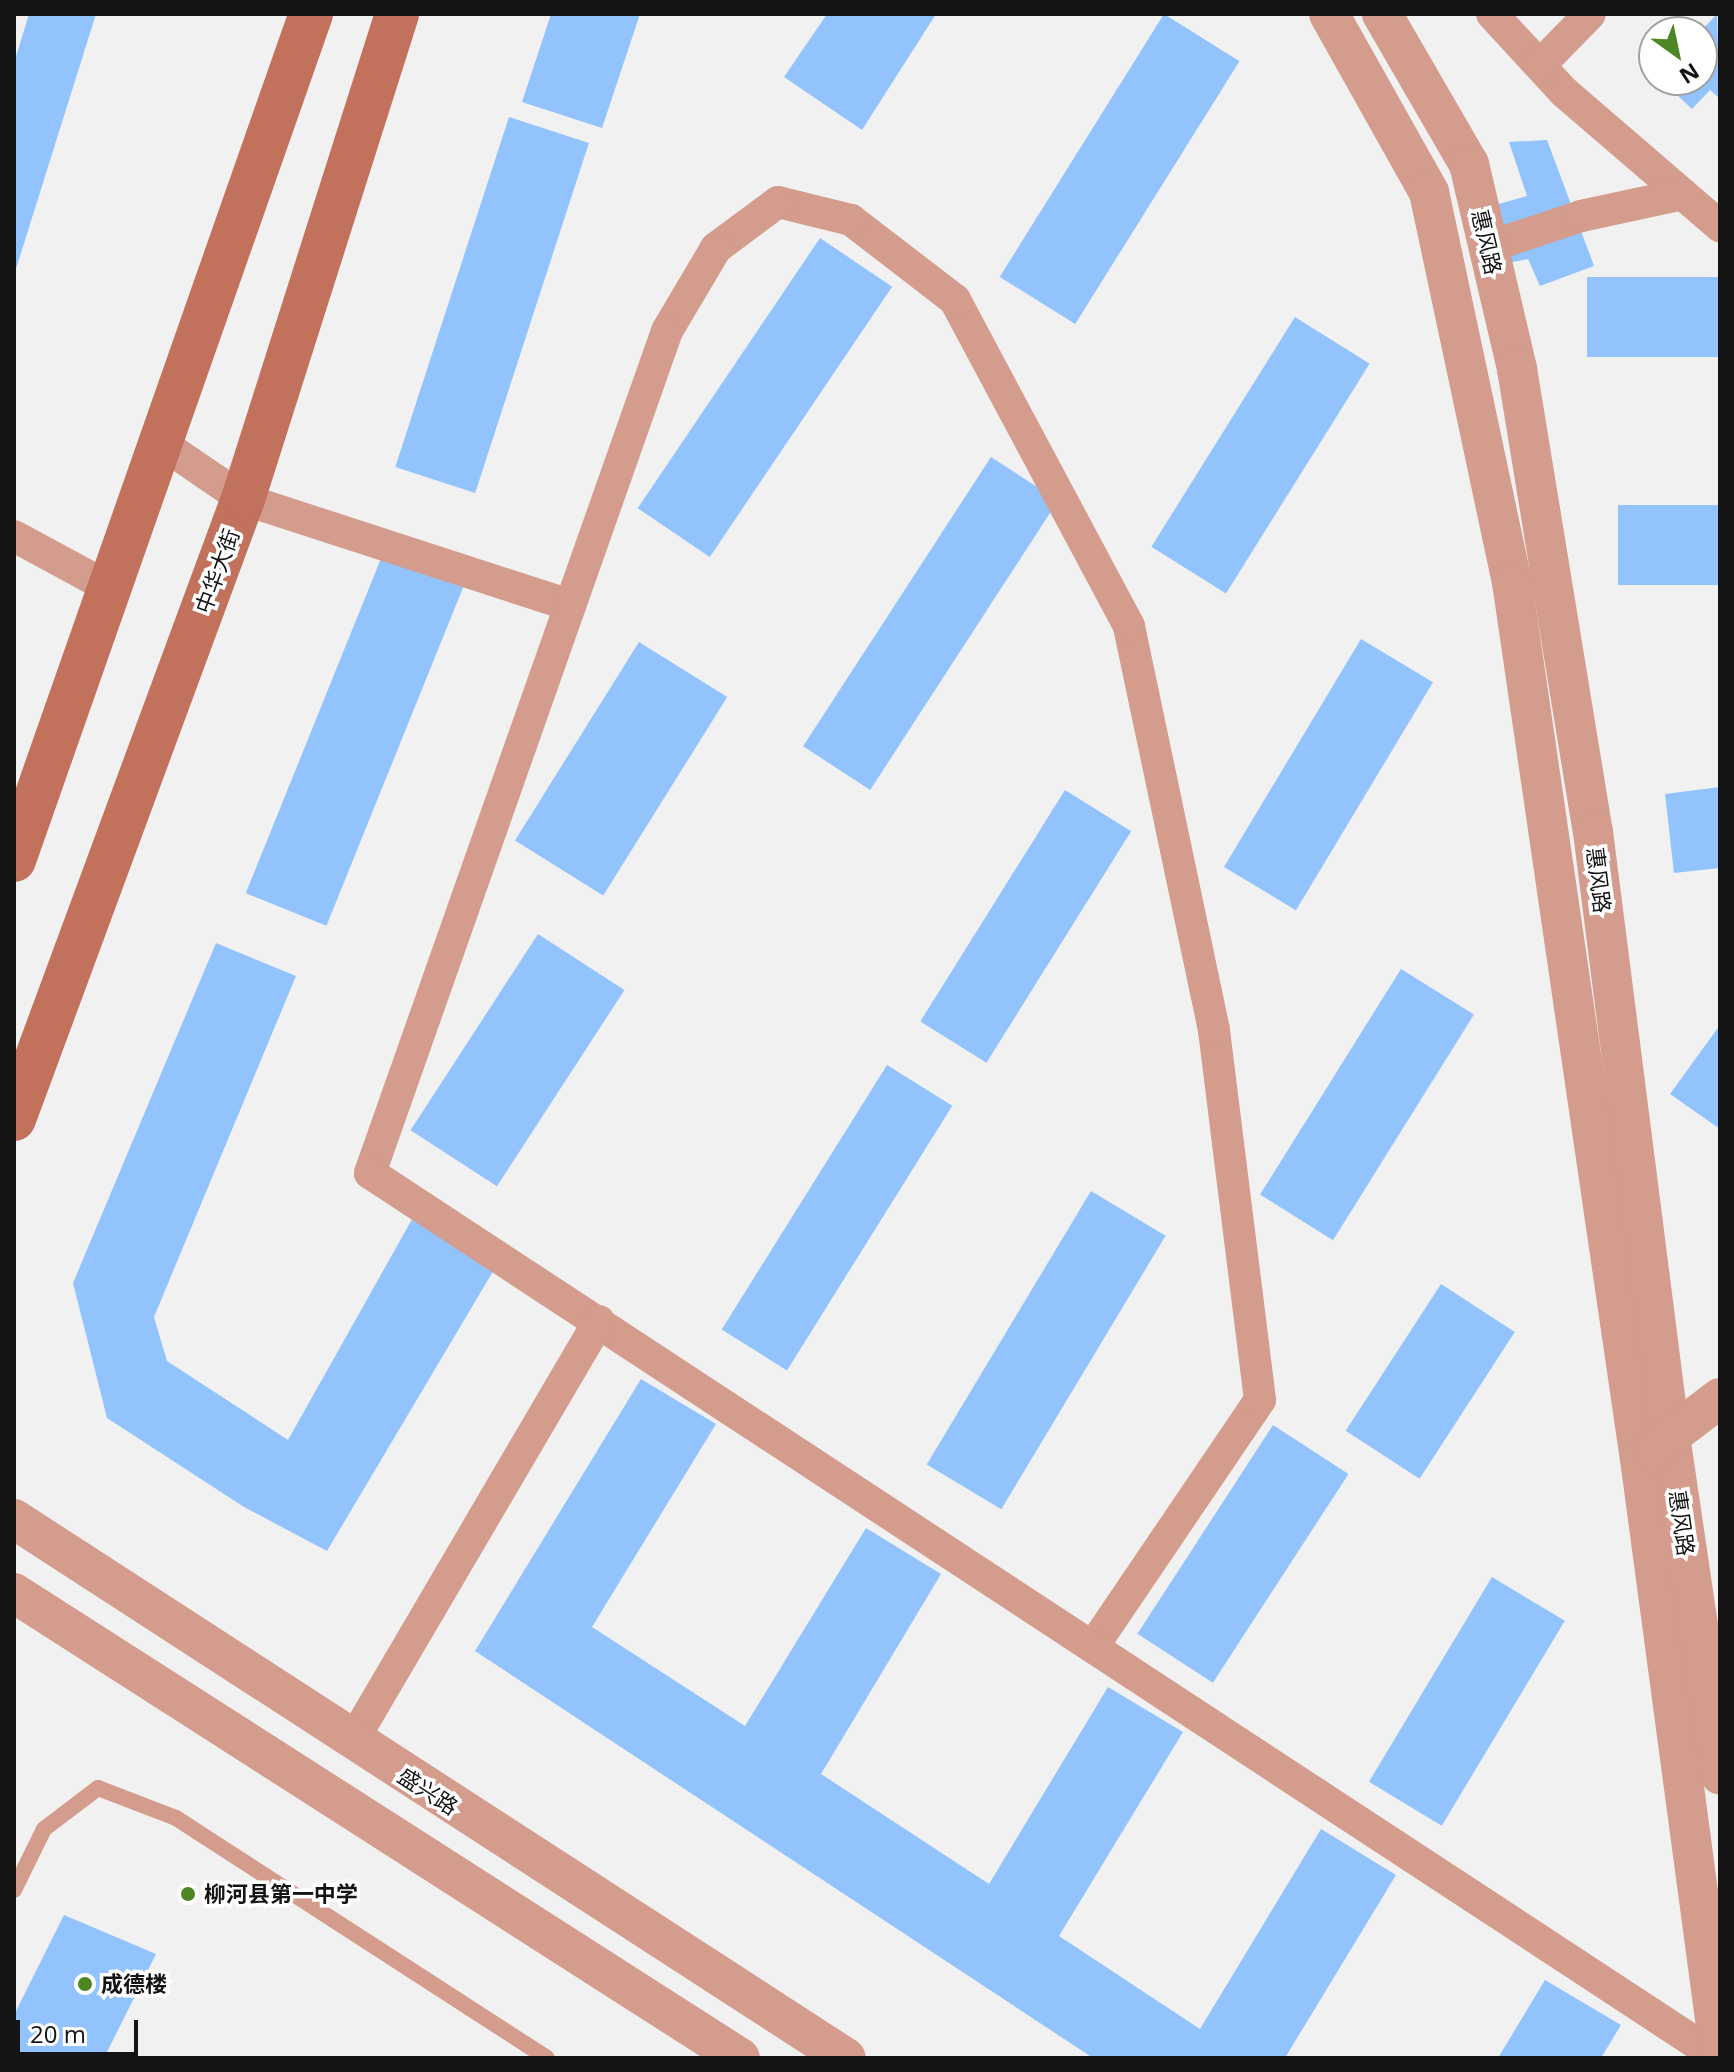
<!DOCTYPE html>
<html>
<head>
<meta charset="utf-8">
<style>
  body { margin:0 }
  #map { position:relative; width:1734px; height:2072px; overflow:hidden; background:#f1f1f2; font-family:"Open Sans","Noto Sans SC",sans-serif }
  div>[style] { position:absolute }
  [style*='--x'] { left:calc(var(--x)*1px); top:calc(var(--y)*1px); width:calc(var(--w)*1px); rotate:calc(var(--a)*1deg) }
  .building>* { inset:0; background:#92c3fd; transform-origin:0 0 }
  .service>* { height:16px; margin:-8px; padding:0 8px; transform-origin:8px; border-radius:8px; background:#d49c8d }
  .minor>* { height:32px; margin:-16px; padding:0 16px; transform-origin:16px; border-radius:16px; background:#d49c8d }
  .tertiary>* { height:40px; margin:-20px; padding:0 20px; transform-origin:20px; border-radius:20px; background:#d49c8d }
  .secondary>* { height:44px; margin:-22px; padding:0 22px; transform-origin:22px; border-radius:22px; background:#c1715c }
  .dots>* { width:22px; height:22px; translate:-50% -50%; box-sizing:border-box; border:4px solid #fff; border-radius:50% }
  span { translate:-50% -50%; white-space:nowrap; text-align:center; line-height:1.15; -webkit-text-stroke:7px #fff; paint-order:stroke }
  .street-label { font-size:22px; color:#141414 }
  .poi-label { font-size:22px; color:#141414; font-weight:700 }
  .left { translate:0 -50%; text-align:left }
  .frame { position:absolute; inset:0; border:16px solid #141414; pointer-events:none }
  .north { position:absolute; left:1638px; top:16px; width:80px; height:80px; box-sizing:border-box; background:#fff; border:2px solid #a1a1a1; border-radius:50%; rotate:147deg; font-size:22px; font-weight:700; line-height:32px; text-align:center; color:#141414 }
  .north::after { content:''; display:block; margin:auto; width:28px; height:36px; background:#4c8724; clip-path:polygon(50% 0,100% 100%,50% 72%,0 100%) }
  .scale { position:absolute; left:16px; top:2020px; width:122px; height:36px; box-sizing:border-box; border:4px solid #141414; border-top:0; padding-left:10px; font-size:24px; line-height:28px; white-space:nowrap; color:#141414; -webkit-text-stroke:6px #fff; paint-order:stroke }
</style>
</head>
<body>
<div id="map">
  <div class="building">
    <i style="clip-path:polygon(29px 14px,96px 14px,15px 272px,14px 63px)"></i>
    <i style="clip-path:polygon(551px 14px,640px 14px,602px 128px,522px 102px)"></i>
    <i style="clip-path:polygon(827px 14px,936px 14px,862px 130px,784px 77px)"></i>
    <i style="left:1164px;top:14px;width:89px;height:310px;rotate:32deg"></i>
    <i style="clip-path:polygon(1717px 14px,1720px 99px,1710px 90px,1692px 109px,1661px 80px,1702px 80px,1702px 30px)"></i>
    <i style="left:509px;top:117px;width:84px;height:368px;rotate:18deg"></i>
    <i style="clip-path:polygon(1547px 140px,1594px 266px,1540px 286px,1528px 259px,1507px 263px,1485px 208px,1527px 196px,1509px 142px)"></i>
    <i style="left:820px;top:238px;width:87px;height:326px;rotate:34deg"></i>
    <i style="left:1720px;top:277px;width:80px;height:133px;rotate:90deg"></i>
    <i style="left:1295px;top:317px;width:88px;height:271px;rotate:32deg"></i>
    <i style="left:991px;top:457px;width:80px;height:345px;rotate:33deg"></i>
    <i style="left:1720px;top:505px;width:80px;height:102px;rotate:90deg"></i>
    <i style="left:384px;top:551px;width:87px;height:369px;rotate:22deg"></i>
    <i style="left:1361px;top:639px;width:84px;height:266px;rotate:31deg"></i>
    <i style="left:639px;top:642px;width:104px;height:234px;rotate:32deg"></i>
    <i style="clip-path:polygon(1720px 787px,1720px 868px,1674px 873px,1665px 794px)"></i>
    <i style="left:1065px;top:790px;width:78px;height:273px;rotate:32deg"></i>
    <i style="left:538px;top:934px;width:103px;height:234px;rotate:33deg"></i>
    <i style="clip-path:polygon(216px 943px,296px 976px,154px 1317px,167px 1361px,288px 1440px,415px 1214px,498px 1263px,327px 1551px,244px 1507px,107px 1418px,73px 1283px)"></i>
    <i style="left:1401px;top:969px;width:86px;height:266px;rotate:32deg"></i>
    <i style="clip-path:polygon(1720px 1025px,1720px 1129px,1670px 1094px)"></i>
    <i style="left:887px;top:1065px;width:77px;height:312px;rotate:32deg"></i>
    <i style="left:1091px;top:1191px;width:87px;height:319px;rotate:31deg"></i>
    <i style="left:1441px;top:1284px;width:88px;height:175px;rotate:33deg"></i>
    <i style="clip-path:polygon(641px 1379px,716px 1424px,592px 1627px,745px 1726px,866px 1528px,941px 1574px,821px 1774px,989px 1884px,1108px 1687px,1183px 1732px,1059px 1936px,1200px 2029px,1321px 1829px,1396px 1875px,1285px 2058px,1093px 2058px,475px 1651px)"></i>
    <i style="left:1273px;top:1425px;width:90px;height:249px;rotate:33deg"></i>
    <i style="left:1492px;top:1577px;width:85px;height:239px;rotate:31deg"></i>
    <i style="clip-path:polygon(64px 1915px,156px 1954px,104px 2058px,14px 2058px,14px 2015px)"></i>
    <i style="clip-path:polygon(1545px 1980px,1621px 2025px,1601px 2058px,1498px 2058px)"></i>
  </div>
  <div class="service">
    <i style="--x:14;--y:1890;--w:68;--a:-63.8"></i>
    <i style="--x:44;--y:1829;--w:68;--a:-37.2"></i>
    <i style="--x:98;--y:1788;--w:84;--a:21"></i>
    <i style="--x:176;--y:1818;--w:442;--a:32.9"></i>
  </div>
  <div class="minor">
    <i style="--x:1492;--y:14;--w:106;--a:47.3"></i>
    <i style="--x:1564;--y:92;--w:206;--a:40.7"></i>
    <i style="--x:1540;--y:65;--w:71;--a:-45.6"></i>
    <i style="--x:1488;--y:247;--w:98;--a:-18.4"></i>
    <i style="--x:1581;--y:216;--w:104;--a:-12.2"></i>
    <i style="--x:161;--y:443;--w:99;--a:34.3"></i>
    <i style="--x:243;--y:499;--w:344;--a:18"></i>
    <i style="--x:14;--y:536;--w:109;--a:28.4"></i>
    <i style="--x:1094;--y:1645;--w:296;--a:-55.9"></i>
    <i style="--x:1260;--y:1400;--w:373;--a:-97.1"></i>
    <i style="--x:1214;--y:1030;--w:413;--a:-101.9"></i>
    <i style="--x:1129;--y:626;--w:370;--a:-118.1"></i>
    <i style="--x:955;--y:300;--w:131;--a:-142.4"></i>
    <i style="--x:851;--y:220;--w:75;--a:-166.1"></i>
    <i style="--x:778;--y:202;--w:77;--a:143.4"></i>
    <i style="--x:716;--y:248;--w:96;--a:120.6"></i>
    <i style="--x:667;--y:331;--w:893;--a:109.43"></i>
    <i style="--x:370;--y:1173;--w:1613;--a:33.27"></i>
    <i style="--x:352;--y:1742;--w:488;--a:-59.6"></i>
  </div>
  <div class="tertiary">
    <i style="--x:1329;--y:14;--w:204;--a:60.7"></i>
    <i style="--x:1429;--y:192;--w:399;--a:78"></i>
    <i style="--x:1512;--y:582;--w:886;--a:81.7"></i>
    <i style="--x:1640;--y:1459;--w:602;--a:82.37"></i>
    <i style="--x:1382;--y:14;--w:173;--a:59.9"></i>
    <i style="--x:1469;--y:164;--w:211;--a:76.8"></i>
    <i style="--x:1517;--y:369;--w:469;--a:80.7"></i>
    <i style="--x:1593;--y:832;--w:609;--a:82.73"></i>
    <i style="--x:1670;--y:1436;--w:342;--a:81.6"></i>
    <i style="--x:1653;--y:1449;--w:84;--a:-37.3"></i>
    <i style="--x:14;--y:1519;--w:991;--a:32.94"></i>
    <i style="--x:14;--y:1593;--w:862;--a:32.64"></i>
  </div>
  <div class="secondary">
    <i style="--x:14;--y:860;--w:897;--a:-70.66"></i>
    <i style="--x:14;--y:1119;--w:661;--a:-69.73"></i>
    <i style="--x:243;--y:499;--w:509;--a:-72.38"></i>
  </div>
  <div class="dots">
    <i style="left:188px;top:1894px;background:#4c8724"></i>
    <i style="left:85px;top:1984px;background:#4c8724"></i>
  </div>
  <div class="street-label">
    <span style="left:1487px;top:242px;rotate:77deg">惠风路</span>
    <span style="left:217px;top:571px;rotate:-70deg">中华大街</span>
    <span style="left:1599px;top:880px;rotate:83deg">惠风路</span>
    <span style="left:1682px;top:1523px;rotate:82deg">惠风路</span>
    <span style="left:428px;top:1791px;rotate:33deg">盛兴路</span>
  </div>
  <div class="poi-label">
    <span class="left" style="left:204px;top:1894px">柳河县第一中学</span>
    <span class="left" style="left:101px;top:1984px">成德楼</span>
  </div>
  <div class="frame"></div>
  <div class="north">N</div>
  <div class="scale">20 m</div>
</div>
</body>
</html>
